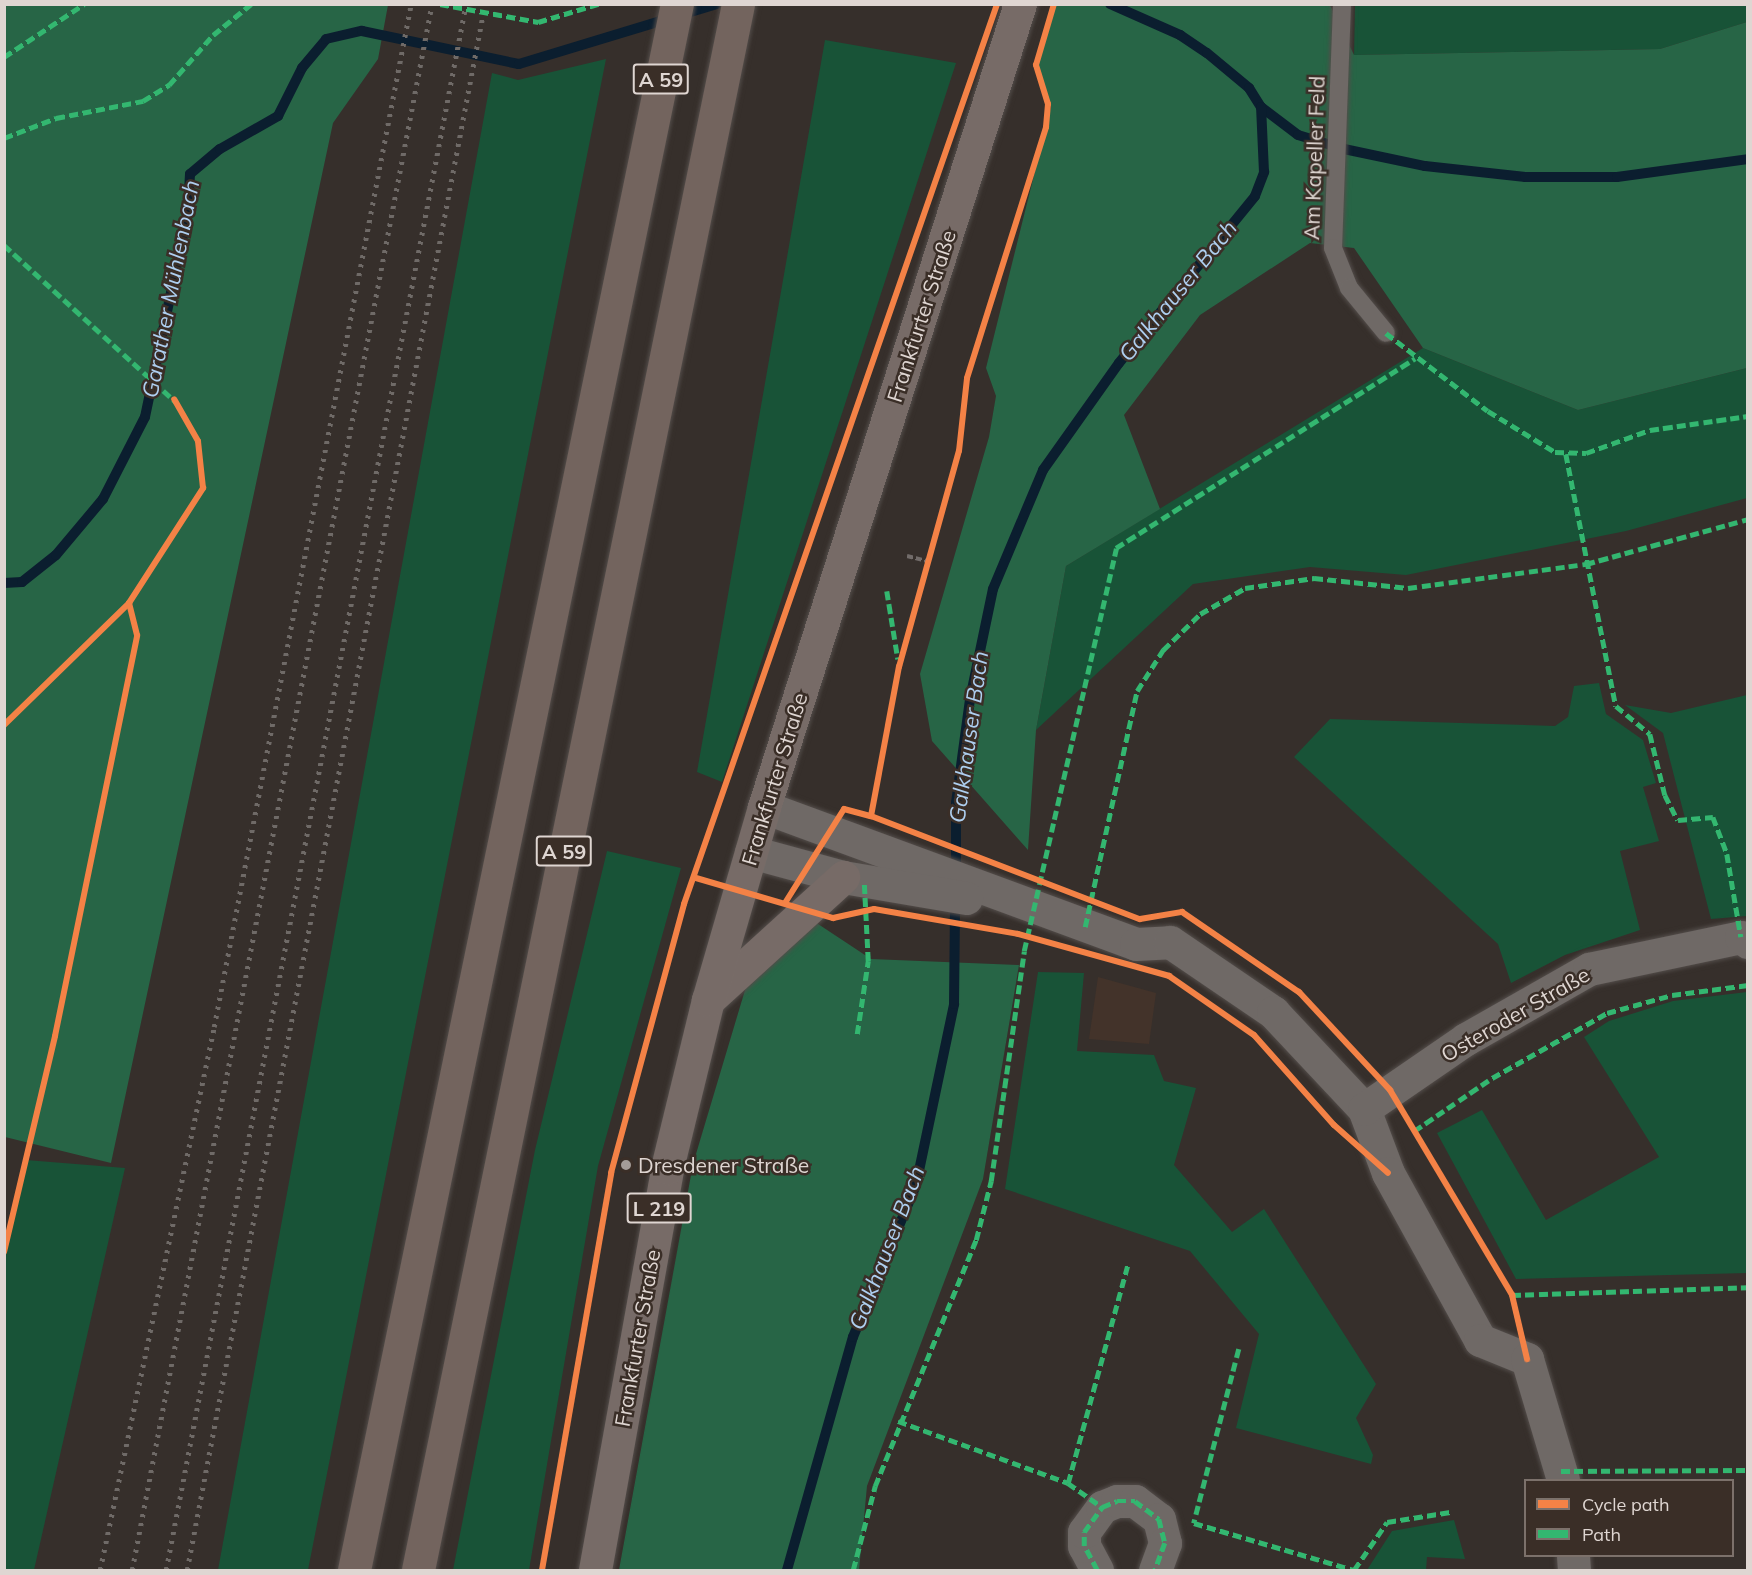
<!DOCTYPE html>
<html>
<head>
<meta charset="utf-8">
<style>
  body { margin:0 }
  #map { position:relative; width:1752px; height:1575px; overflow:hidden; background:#362f2b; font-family:Mulish,sans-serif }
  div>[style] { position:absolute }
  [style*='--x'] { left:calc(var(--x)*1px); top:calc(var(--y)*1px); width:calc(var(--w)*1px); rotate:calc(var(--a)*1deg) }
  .industrial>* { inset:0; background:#43332a }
  .green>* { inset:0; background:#185337 }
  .forest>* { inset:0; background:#276546 }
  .stream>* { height:10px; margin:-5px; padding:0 5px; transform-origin:5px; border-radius:5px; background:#0b1e2f }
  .path>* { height:4px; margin-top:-2px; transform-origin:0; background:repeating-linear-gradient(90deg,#726c6a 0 6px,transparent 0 9px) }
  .roads { filter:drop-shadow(0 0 2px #534d4a) drop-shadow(0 0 2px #534d4a) }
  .service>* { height:18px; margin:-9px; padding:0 9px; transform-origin:9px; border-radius:9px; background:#6f6966 }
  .minor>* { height:33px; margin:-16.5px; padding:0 16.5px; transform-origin:16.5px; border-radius:16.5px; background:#6f6966 }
  .primary>* { height:33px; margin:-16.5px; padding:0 16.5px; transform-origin:16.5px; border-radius:16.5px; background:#776b67 }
  .motorway>* { height:33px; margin:-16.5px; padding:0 16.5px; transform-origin:16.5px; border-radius:16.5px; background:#73645e }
  .rail>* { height:4.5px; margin-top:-2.25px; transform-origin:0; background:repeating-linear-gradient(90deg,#6f6a67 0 3px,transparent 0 9px) }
  .quiet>* { height:4.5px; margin-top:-2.25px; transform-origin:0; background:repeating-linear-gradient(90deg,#33b770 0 9px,transparent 0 13.5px) }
  .cycleway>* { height:6px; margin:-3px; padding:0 3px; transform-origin:3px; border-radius:3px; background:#f48246 }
  .dots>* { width:16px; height:16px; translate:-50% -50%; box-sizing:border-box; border:3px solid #3a2e27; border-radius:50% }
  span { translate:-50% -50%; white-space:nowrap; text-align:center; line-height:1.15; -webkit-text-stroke:5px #3a2e27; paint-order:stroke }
  .shield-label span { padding:2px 4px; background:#3a2e27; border:2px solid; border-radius:4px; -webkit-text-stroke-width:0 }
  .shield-label { font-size:20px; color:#dfd6d2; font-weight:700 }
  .street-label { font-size:21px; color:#dfd6d2 }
  .poi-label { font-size:21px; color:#dfd6d2 }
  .left { translate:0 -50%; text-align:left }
  .water-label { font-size:22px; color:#aecff0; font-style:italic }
  .frame { position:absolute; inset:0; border:6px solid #dfd6d2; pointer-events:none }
  .legend { position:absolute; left:1524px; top:1479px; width:210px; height:78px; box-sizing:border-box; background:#3a2e27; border:2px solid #7c716b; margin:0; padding:8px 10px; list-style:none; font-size:18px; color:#dfd6d2 }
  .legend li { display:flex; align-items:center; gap:12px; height:30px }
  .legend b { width:30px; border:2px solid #7c716b }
</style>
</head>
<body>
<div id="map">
  <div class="industrial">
    <i style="clip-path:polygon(1098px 977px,1156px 993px,1149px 1044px,1089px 1039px)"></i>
  </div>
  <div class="green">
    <i style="clip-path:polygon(1355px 5px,1747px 5px,1747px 22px,1660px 49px,1354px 55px)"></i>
    <i style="clip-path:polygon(825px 40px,956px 63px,722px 782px,697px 772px)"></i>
    <i style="clip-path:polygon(606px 59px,308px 1570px,218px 1570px,492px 73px,518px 80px)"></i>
    <i style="clip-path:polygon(1423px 348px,1578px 410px,1747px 368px,1747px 498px,1626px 531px,1406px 575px,1310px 567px,1193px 584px,1036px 730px,1066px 566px)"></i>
    <i style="clip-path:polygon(1599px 683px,1606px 714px,1643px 740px,1656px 783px,1643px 787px,1659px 841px,1620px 851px,1640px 930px,1565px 955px,1511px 983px,1498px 944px,1294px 757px,1330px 719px,1555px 726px,1568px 717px,1574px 686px)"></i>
    <i style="clip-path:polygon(1747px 695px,1747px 916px,1711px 919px,1663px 733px,1625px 705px,1671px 713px)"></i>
    <i style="clip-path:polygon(607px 851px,681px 868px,598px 1166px,529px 1570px,453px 1570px,535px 1150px)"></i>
    <i style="clip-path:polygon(1038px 972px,1084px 973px,1077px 1051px,1154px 1055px,1164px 1081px,1196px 1088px,1174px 1165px,1232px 1232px,1264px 1209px,1376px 1384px,1356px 1418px,1373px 1455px,1371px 1464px,1236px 1428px,1259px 1334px,1190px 1251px,1005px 1189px)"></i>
    <i style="clip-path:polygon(1747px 992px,1747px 1273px,1516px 1279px,1437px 1133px,1482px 1110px,1546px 1220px,1659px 1157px,1584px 1037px,1609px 1021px,1673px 1001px)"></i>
    <i style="clip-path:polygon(26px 1160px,125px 1168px,34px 1570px,5px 1570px,4px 1252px)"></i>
    <i style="clip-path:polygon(1454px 1520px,1465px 1559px,1427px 1557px,1426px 1570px,1367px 1570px,1392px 1531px)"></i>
  </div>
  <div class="forest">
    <i style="clip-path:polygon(5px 4px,388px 5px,378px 59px,333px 123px,111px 1163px,5px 1137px)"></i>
    <i style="clip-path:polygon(1055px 5px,1330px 5px,1354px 55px,1660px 49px,1747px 22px,1747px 368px,1578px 410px,1423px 348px,1354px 248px,1310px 243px,1200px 315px,1124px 415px,1160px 509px,1066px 566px,1036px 730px,1028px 850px,932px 741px,920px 674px,989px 437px,996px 396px,986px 368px,1051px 107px,1037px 68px)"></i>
    <i style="clip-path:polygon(812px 920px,871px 959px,1019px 965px,983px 1179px,867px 1486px,859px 1570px,619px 1570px,693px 1164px,748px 980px)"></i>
  </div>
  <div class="stream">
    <i style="--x:1110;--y:4;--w:77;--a:23.9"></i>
    <i style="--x:1180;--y:35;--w:32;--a:34"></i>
    <i style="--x:1207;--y:53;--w:55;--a:39.8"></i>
    <i style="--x:1249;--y:88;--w:22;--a:58"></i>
    <i style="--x:1261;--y:107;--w:46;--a:37.1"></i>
    <i style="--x:1298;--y:135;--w:48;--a:16.9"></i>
    <i style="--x:1344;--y:149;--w:83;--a:11.9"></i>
    <i style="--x:1425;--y:166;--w:101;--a:6.3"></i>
    <i style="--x:1525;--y:177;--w:92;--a:0"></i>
    <i style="--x:1617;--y:177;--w:132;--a:-7.8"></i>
    <i style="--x:4;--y:583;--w:18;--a:-3"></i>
    <i style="--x:22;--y:582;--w:43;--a:-38.5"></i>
    <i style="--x:56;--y:555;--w:73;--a:-50"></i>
    <i style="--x:103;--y:499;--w:92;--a:-62.9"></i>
    <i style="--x:145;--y:417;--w:209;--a:-78.2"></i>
    <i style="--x:188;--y:212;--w:38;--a:-87"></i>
    <i style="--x:190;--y:174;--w:39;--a:-40"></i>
    <i style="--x:220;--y:149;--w:67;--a:-29.6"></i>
    <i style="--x:278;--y:116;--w:54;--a:-63.4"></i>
    <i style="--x:302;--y:68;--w:38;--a:-50"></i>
    <i style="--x:326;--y:39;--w:37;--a:-13"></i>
    <i style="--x:362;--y:31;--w:160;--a:11.9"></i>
    <i style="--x:519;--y:64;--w:206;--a:-16.9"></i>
    <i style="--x:956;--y:873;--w:70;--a:-90"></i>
    <i style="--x:956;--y:803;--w:105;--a:-82.3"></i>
    <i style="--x:970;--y:699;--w:112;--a:-78.2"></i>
    <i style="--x:993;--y:589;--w:129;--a:-67.2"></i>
    <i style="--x:1043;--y:470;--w:131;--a:-54.6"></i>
    <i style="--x:1119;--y:363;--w:215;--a:-50.8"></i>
    <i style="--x:1255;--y:196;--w:26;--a:-69"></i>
    <i style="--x:1264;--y:172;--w:65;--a:-92.6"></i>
    <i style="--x:787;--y:1570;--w:242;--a:-74.2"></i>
    <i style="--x:853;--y:1337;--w:165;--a:-67.5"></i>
    <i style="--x:916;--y:1185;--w:185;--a:-78.1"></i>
    <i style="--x:954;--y:1004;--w:103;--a:-89.4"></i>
  </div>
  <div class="path">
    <i style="--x:907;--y:556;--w:21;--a:14"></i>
  </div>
  <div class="roads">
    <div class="service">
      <i style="--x:1342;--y:4;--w:244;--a:92.1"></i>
      <i style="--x:1333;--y:248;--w:43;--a:68.2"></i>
      <i style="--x:1349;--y:288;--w:58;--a:50.6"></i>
    </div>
    <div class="minor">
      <i style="--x:764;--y:807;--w:396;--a:20.2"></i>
      <i style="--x:1136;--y:944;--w:34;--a:-3"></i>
      <i style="--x:1170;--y:942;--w:125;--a:34.2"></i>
      <i style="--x:1273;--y:1012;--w:133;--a:46.8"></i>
      <i style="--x:1364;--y:1109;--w:68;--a:69.4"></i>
      <i style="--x:1388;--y:1173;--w:191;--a:61.1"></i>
      <i style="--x:1480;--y:1340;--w:51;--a:22"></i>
      <i style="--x:1527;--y:1359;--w:126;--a:73.4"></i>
      <i style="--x:751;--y:852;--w:95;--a:15.2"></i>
      <i style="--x:843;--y:877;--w:125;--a:9.7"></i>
      <i style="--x:1364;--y:1109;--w:124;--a:-34.5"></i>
      <i style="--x:1466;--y:1039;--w:142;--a:-29.6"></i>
      <i style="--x:1589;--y:969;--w:155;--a:-11.9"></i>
      <i style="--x:1741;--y:937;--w:9;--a:36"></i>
      <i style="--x:1573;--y:1556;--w:14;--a:86"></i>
      <i style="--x:1097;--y:1570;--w:27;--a:-118"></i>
      <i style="--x:1084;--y:1546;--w:14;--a:-90"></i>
      <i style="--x:1084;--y:1532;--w:31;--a:-54"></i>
      <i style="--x:1102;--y:1507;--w:16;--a:-22"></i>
      <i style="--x:1117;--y:1501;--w:18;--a:0"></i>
      <i style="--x:1135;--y:1501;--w:30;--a:37"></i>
      <i style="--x:1159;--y:1519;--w:25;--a:76"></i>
      <i style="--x:1165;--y:1543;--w:29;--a:110"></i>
    </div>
    <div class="primary">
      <i style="--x:708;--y:1000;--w:183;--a:-42.3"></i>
      <i style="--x:595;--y:1570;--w:408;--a:-79.8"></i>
      <i style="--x:667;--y:1168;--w:173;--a:-76.3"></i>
      <i style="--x:708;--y:1000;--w:201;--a:-73.8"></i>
      <i style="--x:764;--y:807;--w:843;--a:-72.32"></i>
    </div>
    <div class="motorway">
      <i style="--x:354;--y:1570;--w:1599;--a:-78.35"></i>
      <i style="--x:418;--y:1570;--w:1598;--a:-78.45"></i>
    </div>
  </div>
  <div class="rail">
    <i style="--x:100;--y:1570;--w:555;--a:-78.14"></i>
    <i style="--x:214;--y:1027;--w:1042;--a:-79.1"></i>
    <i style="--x:132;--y:1570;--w:1594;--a:-79.16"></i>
    <i style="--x:166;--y:1570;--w:1594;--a:-79.16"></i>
    <i style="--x:187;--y:1570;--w:1594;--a:-79.23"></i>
  </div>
  <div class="quiet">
    <i style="--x:440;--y:4;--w:100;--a:10.4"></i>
    <i style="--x:538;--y:22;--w:63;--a:-16.7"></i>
    <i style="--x:4;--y:57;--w:96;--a:-33.5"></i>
    <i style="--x:4;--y:138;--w:56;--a:-21"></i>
    <i style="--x:56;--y:118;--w:89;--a:-11.1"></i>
    <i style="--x:143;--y:101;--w:31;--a:-32"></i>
    <i style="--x:169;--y:85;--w:67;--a:-48.7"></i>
    <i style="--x:213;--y:35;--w:49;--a:-39.2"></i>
    <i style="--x:4;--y:245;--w:234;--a:42.4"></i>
    <i style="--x:1386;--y:333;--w:128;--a:37.4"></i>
    <i style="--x:1488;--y:411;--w:79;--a:31.5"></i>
    <i style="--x:1555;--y:452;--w:31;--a:2"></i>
    <i style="--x:1586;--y:453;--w:68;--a:-19.8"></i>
    <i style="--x:1650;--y:430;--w:99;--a:-8.1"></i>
    <i style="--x:1566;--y:454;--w:257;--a:78.8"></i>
    <i style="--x:1616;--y:706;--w:44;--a:39.5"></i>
    <i style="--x:1650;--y:734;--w:63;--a:76.2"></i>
    <i style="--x:1665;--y:795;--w:28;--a:63"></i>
    <i style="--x:1678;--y:820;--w:35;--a:-5"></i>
    <i style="--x:1713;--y:817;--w:40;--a:69"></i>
    <i style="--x:1727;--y:854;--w:84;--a:80.4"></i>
    <i style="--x:887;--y:591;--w:69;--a:80.8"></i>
    <i style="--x:1085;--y:927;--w:242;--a:-77.6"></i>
    <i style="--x:1137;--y:691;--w:49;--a:-57.6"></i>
    <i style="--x:1163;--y:650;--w:52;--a:-44.2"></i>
    <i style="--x:1200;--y:614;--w:52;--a:-30"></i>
    <i style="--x:1245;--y:588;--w:70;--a:-8.2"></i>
    <i style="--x:1314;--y:578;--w:95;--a:6.1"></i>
    <i style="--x:1408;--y:588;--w:180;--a:-7.7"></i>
    <i style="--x:1586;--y:564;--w:168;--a:-15.5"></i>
    <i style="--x:857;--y:1034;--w:74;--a:-81.4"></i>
    <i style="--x:868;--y:961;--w:80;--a:-92.9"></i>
    <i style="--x:1414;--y:1131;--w:94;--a:-34.2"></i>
    <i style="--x:1492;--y:1078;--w:132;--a:-29.5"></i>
    <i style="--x:1607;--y:1013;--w:67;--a:-15.5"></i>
    <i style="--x:1672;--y:995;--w:77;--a:-7.5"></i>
    <i style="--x:1512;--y:1295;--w:236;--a:-1.9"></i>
    <i style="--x:1239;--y:1349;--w:180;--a:104.5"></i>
    <i style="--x:1194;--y:1523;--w:167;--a:16.4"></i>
    <i style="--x:1354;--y:1570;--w:58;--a:-55.5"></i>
    <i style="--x:1387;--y:1522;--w:64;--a:-9"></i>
    <i style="--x:898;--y:1421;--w:181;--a:20"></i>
    <i style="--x:1068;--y:1483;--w:42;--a:35.2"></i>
    <i style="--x:1561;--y:1471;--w:187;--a:-0.3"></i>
    <i style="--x:1068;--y:1483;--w:228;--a:-74.7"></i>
    <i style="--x:853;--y:1570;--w:87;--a:-75.3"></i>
    <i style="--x:875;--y:1486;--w:266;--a:-67.7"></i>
    <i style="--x:976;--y:1240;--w:61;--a:-75.7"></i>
    <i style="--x:991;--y:1181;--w:232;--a:-81.8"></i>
    <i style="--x:1024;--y:951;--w:413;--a:-77.1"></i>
    <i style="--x:1116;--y:548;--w:354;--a:-32.4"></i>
    <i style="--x:1097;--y:1570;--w:27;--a:-118"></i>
    <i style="--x:1084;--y:1546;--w:14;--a:-90"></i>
    <i style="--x:1084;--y:1532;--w:31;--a:-54"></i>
    <i style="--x:1102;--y:1507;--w:16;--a:-22"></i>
    <i style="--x:1117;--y:1501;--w:18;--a:0"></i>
    <i style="--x:1135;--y:1501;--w:30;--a:37"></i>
    <i style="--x:1159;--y:1519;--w:25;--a:76"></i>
    <i style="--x:1165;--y:1543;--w:29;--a:110"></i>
  </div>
  <div class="cycleway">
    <i style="--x:4;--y:725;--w:175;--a:-44.3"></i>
    <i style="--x:129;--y:603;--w:137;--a:-57.2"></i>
    <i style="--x:203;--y:488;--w:47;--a:-96.1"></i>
    <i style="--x:198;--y:441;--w:48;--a:-119.7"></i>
    <i style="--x:871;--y:816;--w:288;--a:21"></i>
    <i style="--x:1140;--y:919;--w:43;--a:-9.5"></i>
    <i style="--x:1182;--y:912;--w:142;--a:34.4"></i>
    <i style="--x:1299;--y:992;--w:134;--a:47.1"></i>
    <i style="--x:1390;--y:1090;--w:239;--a:59.2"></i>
    <i style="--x:1512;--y:1295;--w:66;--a:76.8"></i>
    <i style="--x:696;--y:878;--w:143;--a:16.3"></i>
    <i style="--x:833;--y:918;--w:42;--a:-12.4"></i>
    <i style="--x:874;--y:909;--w:146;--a:9.8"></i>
    <i style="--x:1018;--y:934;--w:157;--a:15.5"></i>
    <i style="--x:1169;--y:976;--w:103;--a:34.8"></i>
    <i style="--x:1254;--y:1035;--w:120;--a:48.4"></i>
    <i style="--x:1334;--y:1125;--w:72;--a:41.6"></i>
    <i style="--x:785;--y:903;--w:111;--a:-57.9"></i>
    <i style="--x:844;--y:809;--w:28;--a:15"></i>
    <i style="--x:871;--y:816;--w:152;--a:-79.4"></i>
    <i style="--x:899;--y:667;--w:224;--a:-74.5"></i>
    <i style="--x:959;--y:451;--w:73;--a:-83.7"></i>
    <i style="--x:967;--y:378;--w:263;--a:-72.5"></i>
    <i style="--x:1046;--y:127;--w:23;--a:-85"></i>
    <i style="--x:1048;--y:104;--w:41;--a:-107.1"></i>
    <i style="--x:1036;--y:65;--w:64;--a:-73.6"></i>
    <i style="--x:4;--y:1252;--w:222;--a:-76.7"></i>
    <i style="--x:55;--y:1036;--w:409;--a:-78.4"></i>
    <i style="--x:137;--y:635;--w:33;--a:-104"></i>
    <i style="--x:542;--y:1570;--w:403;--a:-80.1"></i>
    <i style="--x:611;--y:1173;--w:279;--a:-74.8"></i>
    <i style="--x:684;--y:904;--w:953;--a:-70.82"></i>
  </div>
  <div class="dots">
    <i style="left:626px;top:1165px;background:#a49c98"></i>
  </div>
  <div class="shield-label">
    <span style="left:661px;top:79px">A 59</span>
    <span style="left:564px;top:851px">A 59</span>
    <span style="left:659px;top:1208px">L 219</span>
  </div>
  <div class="street-label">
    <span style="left:1314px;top:158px;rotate:-88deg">Am Kapeller Feld</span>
    <span style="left:921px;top:316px;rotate:-72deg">Frankfurter Straße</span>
    <span style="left:774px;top:779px;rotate:-73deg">Frankfurter Straße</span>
    <span style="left:1515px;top:1014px;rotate:-30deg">Osteroder Straße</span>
    <span style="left:637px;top:1338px;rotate:-80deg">Frankfurter Straße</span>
  </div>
  <div class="poi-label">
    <span class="left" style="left:638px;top:1165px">Dresdener Straße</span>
  </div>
  <div class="water-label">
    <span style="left:171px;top:289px;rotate:-79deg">Garather Mühlenbach</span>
    <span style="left:1178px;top:291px;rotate:-51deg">Galkhauser Bach</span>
    <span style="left:969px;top:737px;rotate:-82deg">Galkhauser Bach</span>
    <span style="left:887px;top:1248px;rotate:-69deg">Galkhauser Bach</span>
  </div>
  <div class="frame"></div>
  <ul class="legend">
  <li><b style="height:8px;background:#f48246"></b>Cycle path</li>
  <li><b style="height:8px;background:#33b770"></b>Path</li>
  </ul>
</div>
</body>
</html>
